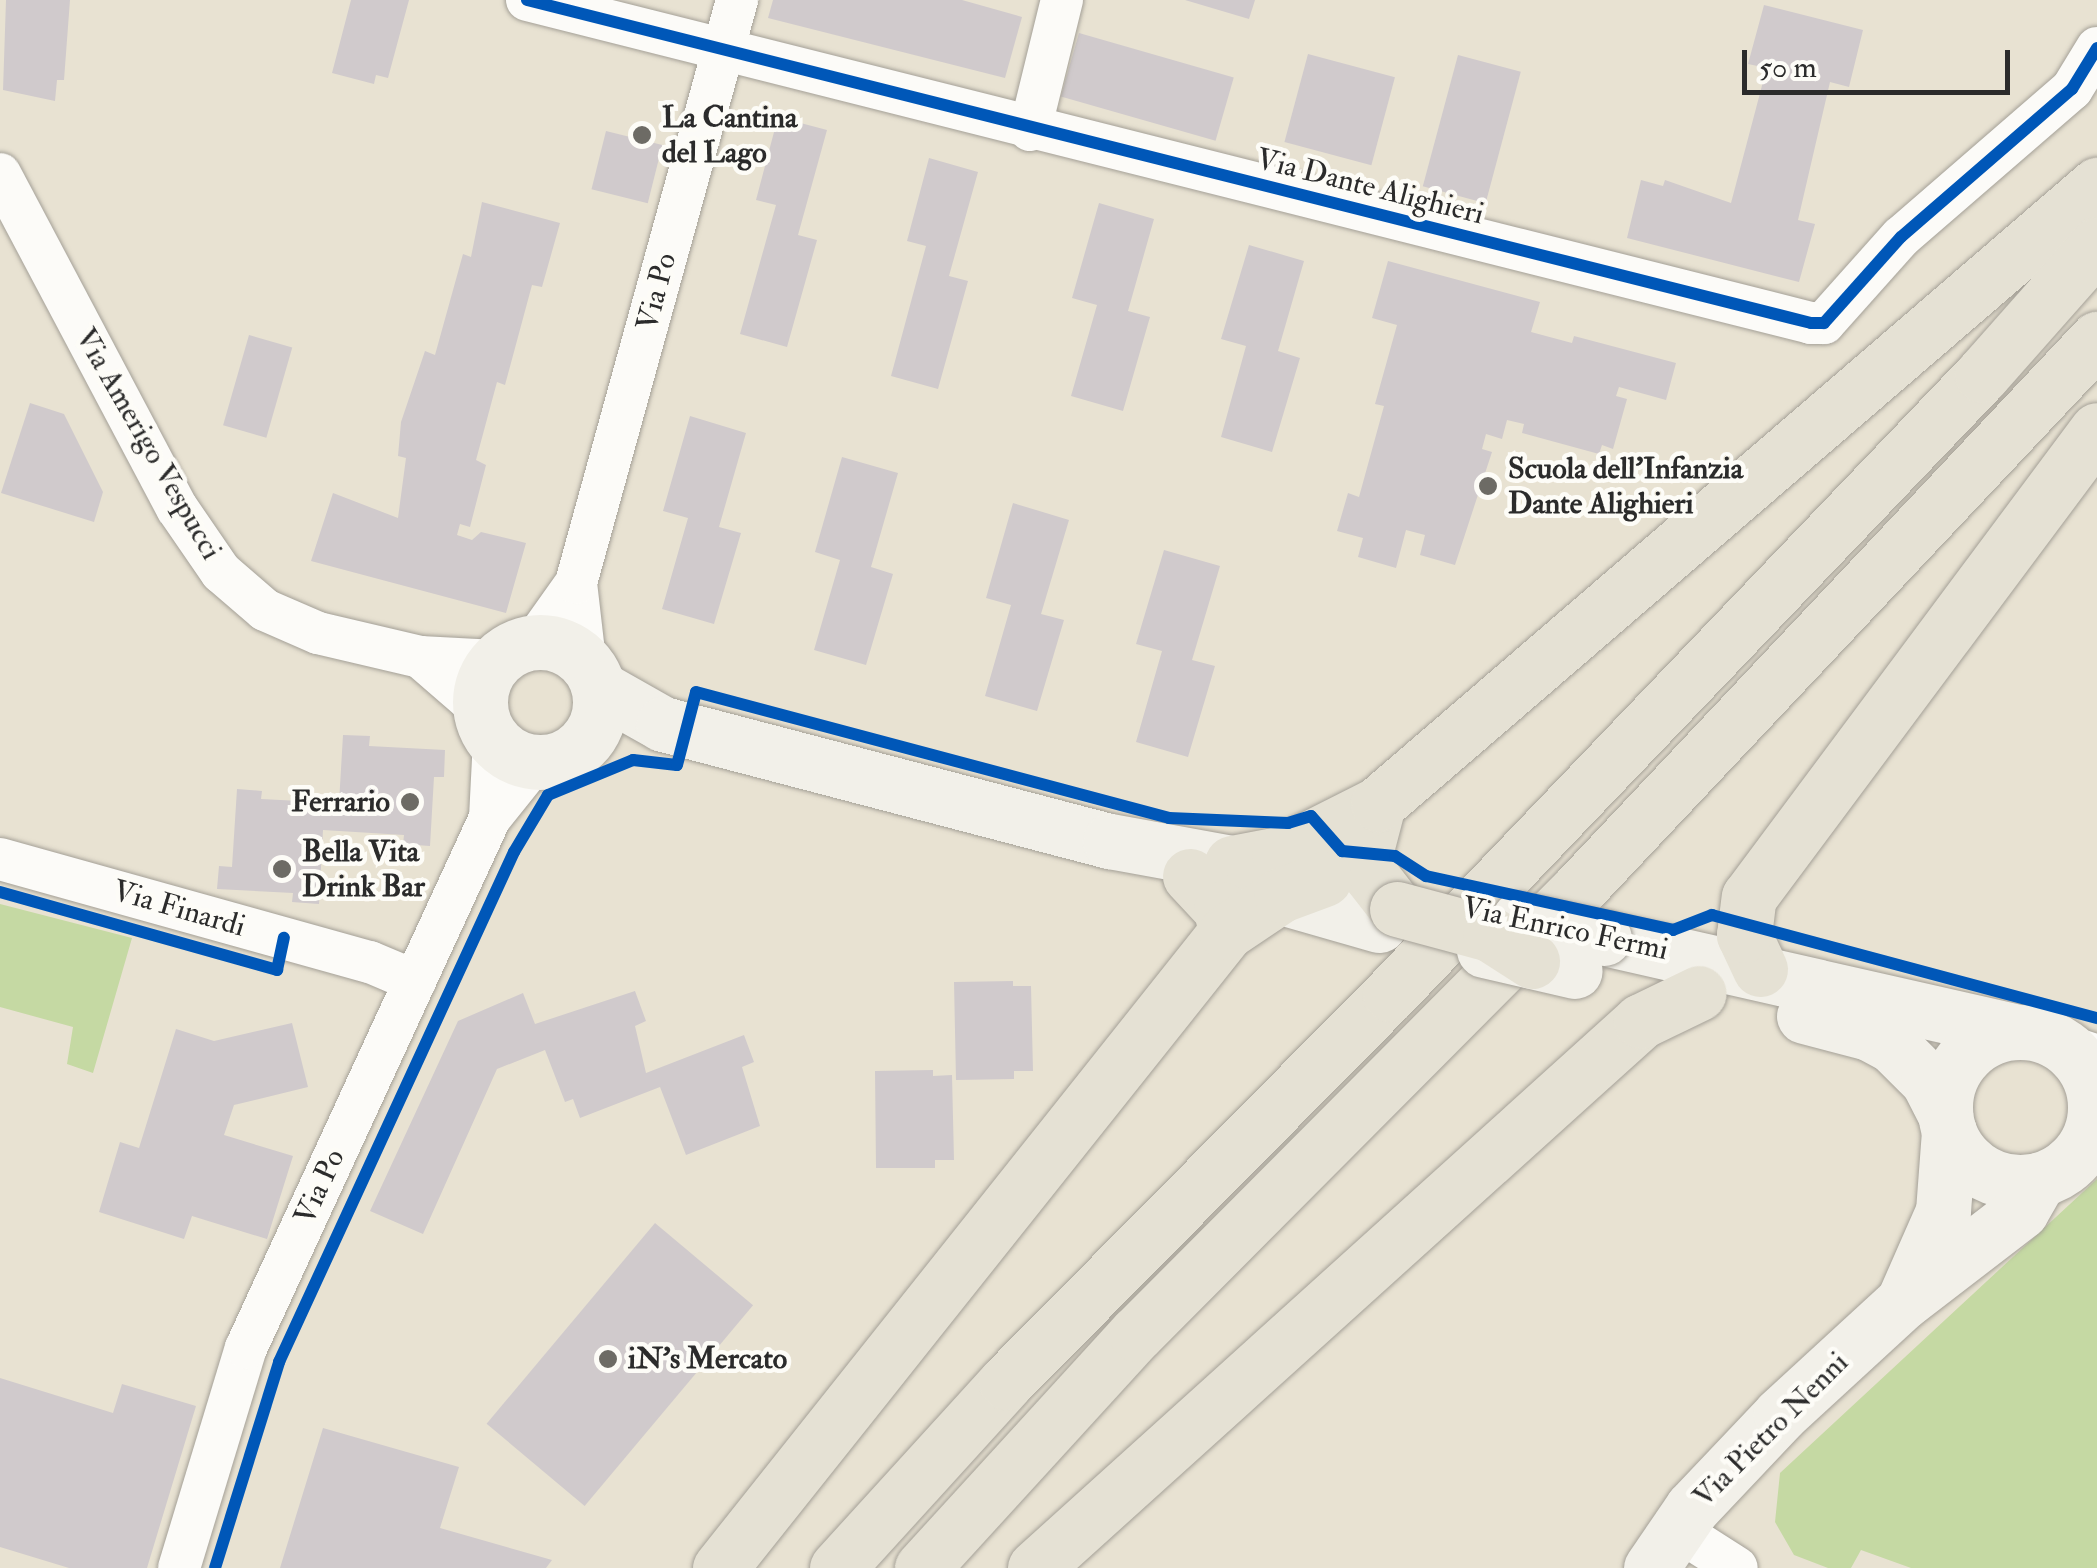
<!DOCTYPE html>
<html>
<head>
<meta charset="utf-8">
<style>
  body { margin:0 }
  #map { position:relative; width:2097px; height:1568px; overflow:hidden; background:#e8e2d2; font-family:"IM FELL Double Pica",serif }
  div>[style] { position:absolute }
  [style*='--x'] { left:calc(var(--x)*1px); top:calc(var(--y)*1px); width:calc(var(--w)*1px); rotate:calc(var(--a)*1deg) }
  .green>* { inset:0; background:#c5d9a3 }
  .building>* { inset:0; background:#d0cacc; transform-origin:0 0 }
  .roads { filter:drop-shadow(0 0 2px #a4a097) drop-shadow(0 0 2px #a4a097) }
  .street>* { height:42px; margin:-21px; padding:0 21px; transform-origin:21px; border-radius:21px; background:#fcfbf8 }
  .secondary>* { height:55px; margin:-27.5px; padding:0 27.5px; transform-origin:27.5px; border-radius:27.5px; background:#f2f0e9 }
  .secondary>.ring { margin:-27.5px; padding:0; box-sizing:content-box; background:none; border:55px solid #f2f0e9; border-radius:50% }
  .highway>* { height:55px; margin:-27.5px; padding:0 27.5px; transform-origin:27.5px; border-radius:27.5px; background:#e5e1d4 }
  .bridges { filter:drop-shadow(0 0 2px #a4a097) drop-shadow(0 0 2px #a4a097) }
  .secondary-bridge>* { height:55px; margin:-27.5px; padding:0 27.5px; transform-origin:27.5px; border-radius:27.5px; background:#f2f0e9 }
  .highway-bridge>* { height:55px; margin:-27.5px; padding:0 27.5px; transform-origin:27.5px; border-radius:27.5px; background:#e5e1d4 }
  .cycleway>* { height:12px; margin:-6px; padding:0 6px; transform-origin:6px; border-radius:6px; background:#0057b8 }
  .dots>* { width:28px; height:28px; translate:-50% -50%; box-sizing:border-box; border:5px solid #fdfcf7; border-radius:50% }
  span { translate:-50% -50%; white-space:nowrap; text-align:center; line-height:1.15; -webkit-text-stroke:9px #fdfcf7; paint-order:stroke }
  .poi-label { font-size:30px; color:#2b2b2b; font-weight:700 }
  .left { translate:0 -50%; text-align:left }
  .right { translate:-100% -50%; text-align:right }
  .street-label { font-size:30px; color:#2b2b2b }
  .scale { position:absolute; left:1742px; top:50px; width:268px; height:45px; box-sizing:border-box; border:5px solid #2b2b2b; border-top:0; padding-left:12px; font-size:30px; line-height:35px; white-space:nowrap; color:#2b2b2b; -webkit-text-stroke:8px #fdfcf7; paint-order:stroke }
</style>
</head>
<body>
<div id="map">
  <div class="green">
    <i style="clip-path:polygon(0 904px,132px 938px,93px 1073px,67px 1064px,73px 1027px,0 1007px)"></i>
    <i style="clip-path:polygon(2097px 1179px,2097px 1568px,1911px 1568px,1861px 1550px,1851px 1568px,1828px 1568px,1794px 1555px,1775px 1522px,1780px 1473px)"></i>
  </div>
  <div class="building">
    <i style="clip-path:polygon(6px 0,70px 0,64px 80px,57px 80px,55px 101px,3px 90px)"></i>
    <i style="clip-path:polygon(351px 0,409px 0,388px 78px,376px 75px,374px 84px,332px 73px)"></i>
    <i style="clip-path:polygon(773px 0,962px 0,1022px 17px,1005px 78px,768px 18px)"></i>
    <i style="clip-path:polygon(1185px 0,1255px 0,1249px 19px)"></i>
    <i style="clip-path:polygon(1764px 5px,1863px 30px,1849px 87px,1830px 82px,1798px 220px,1815px 224px,1799px 282px,1627px 238px,1641px 180px,1663px 186px,1665px 180px,1731px 203px,1764px 78px,1772px 69px,1748px 64px)"></i>
    <i style="left:1079px;top:33px;width:161px;height:66px;rotate:16deg"></i>
    <i style="left:1308px;top:54px;width:90px;height:91px;rotate:15deg"></i>
    <i style="left:1458px;top:55px;width:65px;height:136px;rotate:15deg"></i>
    <i style="clip-path:polygon(778px 117px,827px 130px,798px 235px,817px 240px,787px 347px,740px 334px,776px 205px,756px 200px)"></i>
    <i style="left:606px;top:131px;width:58px;height:60px;rotate:14deg"></i>
    <i style="clip-path:polygon(929px 158px,978px 172px,949px 276px,968px 281px,938px 389px,891px 376px,926px 246px,907px 241px)"></i>
    <i style="clip-path:polygon(482px 202px,560px 223px,542px 287px,532px 285px,505px 385px,497px 382px,476px 460px,486px 465px,470px 527px,460px 524px,457px 535px,472px 540px,481px 532px,526px 543px,506px 613px,311px 561px,333px 493px,398px 518px,406px 458px,398px 456px,401px 422px,425px 351px,435px 355px,463px 254px,471px 257px)"></i>
    <i style="clip-path:polygon(1099px 203px,1154px 219px,1128px 311px,1150px 317px,1123px 411px,1071px 396px,1097px 305px,1072px 298px)"></i>
    <i style="clip-path:polygon(1249px 245px,1304px 261px,1278px 351px,1300px 358px,1272px 452px,1221px 437px,1246px 346px,1221px 339px)"></i>
    <i style="clip-path:polygon(1388px 261px,1540px 302px,1531px 332px,1572px 343px,1574px 336px,1676px 363px,1666px 400px,1619px 387px,1616px 396px,1627px 399px,1613px 449px,1602px 445px,1599px 454px,1522px 433px,1524px 424px,1507px 420px,1502px 439px,1486px 434px,1482px 449px,1492px 452px,1455px 565px,1420px 555px,1425px 535px,1406px 530px,1396px 568px,1358px 557px,1363px 538px,1337px 531px,1348px 493px,1359px 497px,1384px 406px,1375px 404px,1397px 325px,1372px 318px)"></i>
    <i style="left:249px;top:335px;width:45px;height:94px;rotate:16deg"></i>
    <i style="clip-path:polygon(30px 403px,64px 414px,103px 492px,94px 522px,1px 493px)"></i>
    <i style="clip-path:polygon(690px 416px,746px 433px,719px 527px,741px 533px,714px 624px,662px 609px,688px 518px,663px 511px)"></i>
    <i style="clip-path:polygon(842px 457px,898px 473px,871px 567px,893px 574px,866px 665px,814px 650px,840px 560px,815px 552px)"></i>
    <i style="clip-path:polygon(1013px 503px,1069px 520px,1041px 614px,1064px 620px,1037px 711px,985px 696px,1011px 605px,986px 598px)"></i>
    <i style="clip-path:polygon(1164px 550px,1220px 566px,1192px 660px,1215px 666px,1188px 757px,1136px 742px,1162px 651px,1136px 644px)"></i>
    <i style="clip-path:polygon(343px 735px,370px 736px,369px 746px,445px 750px,444px 777px,434px 777px,430px 846px,403px 844px,404px 835px,323px 830px,319px 904px,292px 902px,293px 893px,217px 889px,219px 866px,232px 867px,237px 789px,262px 791px,261px 799px,339px 803px)"></i>
    <i style="clip-path:polygon(1013px 981px,1013px 986px,1031px 986px,1033px 1071px,1014px 1071px,1014px 1079px,956px 1080px,954px 982px)"></i>
    <i style="clip-path:polygon(635px 991px,646px 1021px,635px 1026px,646px 1073px,744px 1035px,754px 1062px,742px 1067px,760px 1126px,686px 1155px,660px 1087px,580px 1118px,573px 1099px,565px 1102px,545px 1050px,497px 1069px,423px 1234px,370px 1211px,458px 1021px,523px 993px,535px 1024px)"></i>
    <i style="clip-path:polygon(292px 1023px,308px 1087px,234px 1105px,224px 1135px,293px 1156px,267px 1239px,192px 1216px,184px 1239px,99px 1212px,120px 1142px,139px 1148px,176px 1029px,214px 1041px)"></i>
    <i style="clip-path:polygon(933px 1070px,933px 1076px,952px 1075px,954px 1160px,935px 1160px,935px 1168px,876px 1168px,875px 1071px)"></i>
    <i style="left:655px;top:1223px;width:128px;height:262px;rotate:40deg"></i>
    <i style="clip-path:polygon(0 1378px,113px 1413px,122px 1384px,196px 1406px,147px 1568px,69px 1568px,0 1547px)"></i>
    <i style="clip-path:polygon(323px 1428px,459px 1467px,440px 1528px,552px 1560px,546px 1568px,280px 1568px)"></i>
  </div>
  <div class="roads">
    <div class="street">
      <i style="--x:527;--y:0;--w:1324;--a:14.12"></i>
      <i style="--x:1811;--y:323;--w:13;--a:0"></i>
      <i style="--x:1824;--y:323;--w:115;--a:-48.2"></i>
      <i style="--x:1901;--y:237;--w:226;--a:-40.9"></i>
      <i style="--x:2072;--y:89;--w:48;--a:-58.6"></i>
      <i style="--x:1030;--y:130;--w:134;--a:-76.2"></i>
      <i style="--x:0;--y:174;--w:378;--a:62.1"></i>
      <i style="--x:177;--y:508;--w:78;--a:55.5"></i>
      <i style="--x:221;--y:572;--w:58;--a:40.8"></i>
      <i style="--x:265;--y:610;--w:58;--a:23.5"></i>
      <i style="--x:318;--y:633;--w:105;--a:13.2"></i>
      <i style="--x:420;--y:657;--w:76;--a:3"></i>
      <i style="--x:576;--y:583;--w:79;--a:83.4"></i>
      <i style="--x:535;--y:641;--w:71;--a:-54.7"></i>
      <i style="--x:576;--y:583;--w:605;--a:-74.56"></i>
      <i style="--x:420;--y:657;--w:79;--a:40.9"></i>
      <i style="--x:490;--y:818;--w:78;--a:-87.1"></i>
      <i style="--x:0;--y:859;--w:384;--a:15.6"></i>
      <i style="--x:370;--y:962;--w:49;--a:22.9"></i>
      <i style="--x:2061;--y:1044;--w:38;--a:18"></i>
      <i style="--x:2080;--y:1155;--w:19;--a:-25"></i>
      <i style="--x:1676;--y:1529;--w:72;--a:32.6"></i>
      <i style="--x:179;--y:1568;--w:230;--a:-73.1"></i>
      <i style="--x:246;--y:1348;--w:583;--a:-65.28"></i>
      <i style="--x:490;--y:818;--w:72;--a:-51.2"></i>
    </div>
    <div class="secondary">
      <i class="ring" style="left:480px;top:642px;width:65px;height:65px"></i>
      <i style="--x:599;--y:688;--w:73;--a:29.4"></i>
      <i style="--x:663;--y:724;--w:462;--a:14.7"></i>
      <i style="--x:1110;--y:841;--w:145;--a:10.3"></i>
      <i style="--x:1257;--y:890;--w:127;--a:16"></i>
      <i style="--x:1604;--y:938;--w:424;--a:12.8"></i>
      <i style="--x:1804;--y:1016;--w:67;--a:14.7"></i>
      <i style="--x:1869;--y:1033;--w:27;--a:28"></i>
      <i style="--x:1893;--y:1046;--w:49;--a:45"></i>
      <i style="--x:1928;--y:1081;--w:38;--a:63"></i>
      <i class="ring" style="left:1945px;top:1032px;width:95px;height:95px"></i>
      <i style="--x:1904;--y:1300;--w:97;--a:-66.3"></i>
      <i style="--x:1943;--y:1211;--w:80;--a:-85.7"></i>
      <i style="--x:1651;--y:1568;--w:73;--a:-55.7"></i>
      <i style="--x:1692;--y:1508;--w:129;--a:-46.6"></i>
      <i style="--x:1781;--y:1414;--w:166;--a:-42.6"></i>
      <i style="--x:1903;--y:1302;--w:149;--a:-37.6"></i>
      <i style="--x:2021;--y:1211;--w:36;--a:-60"></i>
    </div>
    <div class="highway">
      <i style="--x:1378;--y:804;--w:52;--a:104.6"></i>
      <i style="--x:1365;--y:854;--w:19;--a:78"></i>
      <i style="--x:1369;--y:873;--w:46;--a:52.1"></i>
      <i style="--x:1232;--y:863;--w:48;--a:-10.8"></i>
      <i style="--x:1279;--y:854;--w:111;--a:-26.8"></i>
      <i style="--x:1378;--y:804;--w:949;--a:-40.73"></i>
      <i style="--x:1190;--y:876;--w:45;--a:46.8"></i>
      <i style="--x:1221;--y:909;--w:24;--a:78"></i>
      <i style="--x:1760;--y:969;--w:38;--a:-115"></i>
      <i style="--x:1744;--y:935;--w:38;--a:-83"></i>
      <i style="--x:1749;--y:897;--w:582;--a:-53.31"></i>
      <i style="--x:720;--y:1568;--w:813;--a:-51.49"></i>
      <i style="--x:1226;--y:932;--w:66;--a:-33.9"></i>
      <i style="--x:1281;--y:895;--w:46;--a:-20.4"></i>
      <i style="--x:837;--y:1568;--w:251;--a:-47.7"></i>
      <i style="--x:1006;--y:1382;--w:546;--a:-45.3"></i>
      <i style="--x:1390;--y:994;--w:857;--a:-46.28"></i>
      <i style="--x:1982;--y:375;--w:174;--a:-48.5"></i>
      <i style="--x:922;--y:1568;--w:317;--a:-47.6"></i>
      <i style="--x:1136;--y:1334;--w:624;--a:-45.13"></i>
      <i style="--x:1576;--y:892;--w:760;--a:-46.71"></i>
      <i style="--x:1035;--y:1568;--w:816;--a:-42.07"></i>
      <i style="--x:1641;--y:1021;--w:64;--a:-25.8"></i>
    </div>
  </div>
  <div class="bridges">
    <div class="secondary-bridge">
      <i style="--x:1519;--y:919;--w:87;--a:12.6"></i>
      <i style="--x:1484;--y:950;--w:93;--a:13"></i>
    </div>
    <div class="highway-bridge">
      <i style="--x:1397;--y:909;--w:96;--a:15"></i>
      <i style="--x:1490;--y:934;--w:50;--a:32.7"></i>
    </div>
  </div>
  <div class="cycleway">
    <i style="--x:527;--y:0;--w:1324;--a:14.12"></i>
    <i style="--x:1811;--y:323;--w:13;--a:0"></i>
    <i style="--x:1824;--y:323;--w:115;--a:-48.2"></i>
    <i style="--x:1901;--y:237;--w:226;--a:-40.9"></i>
    <i style="--x:2072;--y:89;--w:48;--a:-58.6"></i>
    <i style="--x:0;--y:892;--w:288;--a:15.7"></i>
    <i style="--x:277;--y:970;--w:33;--a:-78"></i>
    <i style="--x:215;--y:1568;--w:216;--a:-72.7"></i>
    <i style="--x:279;--y:1362;--w:562;--a:-65.26"></i>
    <i style="--x:514;--y:852;--w:66;--a:-59.2"></i>
    <i style="--x:548;--y:795;--w:92;--a:-22.4"></i>
    <i style="--x:633;--y:760;--w:44;--a:6.5"></i>
    <i style="--x:677;--y:765;--w:75;--a:-75.4"></i>
    <i style="--x:696;--y:692;--w:489;--a:14.9"></i>
    <i style="--x:1169;--y:818;--w:119;--a:2.4"></i>
    <i style="--x:1288;--y:823;--w:24;--a:-17"></i>
    <i style="--x:1311;--y:816;--w:47;--a:48.5"></i>
    <i style="--x:1342;--y:851;--w:53;--a:5.4"></i>
    <i style="--x:1395;--y:856;--w:37;--a:33"></i>
    <i style="--x:1426;--y:876;--w:253;--a:12.3"></i>
    <i style="--x:1673;--y:930;--w:42;--a:-21"></i>
    <i style="--x:1712;--y:915;--w:399;--a:15"></i>
  </div>
  <div class="dots">
    <i style="left:642px;top:135px;background:#6d6b65"></i>
    <i style="left:1488px;top:486px;background:#6d6b65"></i>
    <i style="left:410px;top:802px;background:#6d6b65"></i>
    <i style="left:282px;top:869px;background:#6d6b65"></i>
    <i style="left:608px;top:1359px;background:#6d6b65"></i>
  </div>
  <div class="poi-label">
    <span class="left" style="left:662px;top:135px">La Cantina<br>del Lago</span>
    <span class="left" style="left:1508px;top:486px">Scuola dell'Infanzia<br>Dante Alighieri</span>
    <span class="right" style="left:390px;top:802px">Ferrario</span>
    <span class="left" style="left:302px;top:869px">Bella Vita<br>Drink Bar</span>
    <span class="left" style="left:628px;top:1359px">iN's Mercato</span>
  </div>
  <div class="street-label">
    <span style="left:1370px;top:187px;rotate:14deg">Via Dante Alighieri</span>
    <span style="left:657px;top:292px;rotate:-75deg">Via Po</span>
    <span style="left:148px;top:444px;rotate:60deg">Via Amerigo Vespucci</span>
    <span style="left:179px;top:909px;rotate:16deg">Via Finardi</span>
    <span style="left:1565px;top:929px;rotate:12deg">Via Enrico Fermi</span>
    <span style="left:320px;top:1187px;rotate:-65deg">Via Po</span>
    <span style="left:1771px;top:1430px;rotate:-45deg">Via Pietro Nenni</span>
  </div>
  <div class="scale">50 m</div>
</div>
</body>
</html>
